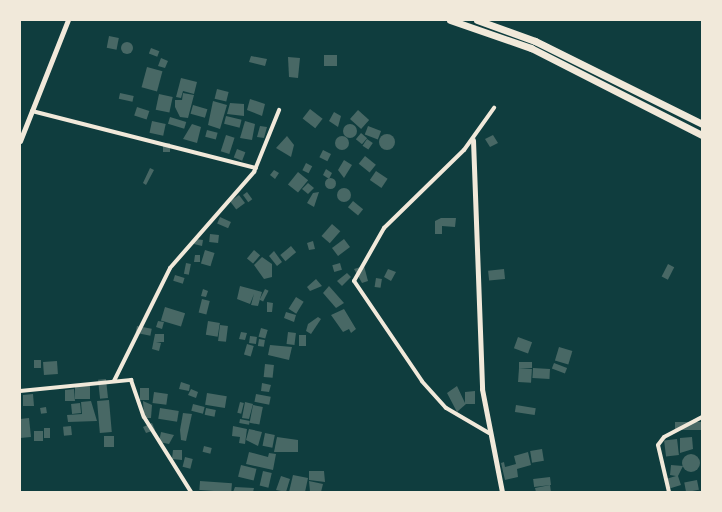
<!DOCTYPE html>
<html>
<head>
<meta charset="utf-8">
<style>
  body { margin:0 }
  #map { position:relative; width:722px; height:512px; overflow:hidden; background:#0f3d3e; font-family:Manrope,sans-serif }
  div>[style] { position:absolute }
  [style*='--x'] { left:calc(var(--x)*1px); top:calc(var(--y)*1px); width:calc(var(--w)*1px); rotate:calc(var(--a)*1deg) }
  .building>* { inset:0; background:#486865; transform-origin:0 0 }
  .round { border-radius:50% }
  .minor>* { height:4px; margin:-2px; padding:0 2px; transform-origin:2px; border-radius:2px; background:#f1e9da }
  .tertiary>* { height:5px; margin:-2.5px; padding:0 2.5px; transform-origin:2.5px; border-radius:2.5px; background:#f1e9da }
  .trunk>* { height:7px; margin:-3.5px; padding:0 3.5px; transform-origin:3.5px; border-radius:3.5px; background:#f1e9da }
  span { translate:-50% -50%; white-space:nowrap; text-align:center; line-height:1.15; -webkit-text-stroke:6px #f1e9da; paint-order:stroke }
  .frame { position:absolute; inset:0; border:21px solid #f1e9da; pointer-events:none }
</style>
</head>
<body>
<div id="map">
  <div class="building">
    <i style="left:109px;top:36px;width:10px;height:12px;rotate:11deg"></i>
    <i class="round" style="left:121px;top:42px;width:12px;height:12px"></i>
    <i style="left:151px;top:48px;width:9px;height:6px;rotate:21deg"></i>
    <i style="left:324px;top:55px;width:13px;height:11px"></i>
    <i style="clip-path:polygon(251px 56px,267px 59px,265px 66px,249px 62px)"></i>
    <i style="clip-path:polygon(288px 57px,300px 58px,298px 78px,289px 77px)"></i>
    <i style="clip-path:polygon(161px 58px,168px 61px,165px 68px,158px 66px)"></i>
    <i style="left:147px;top:67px;width:16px;height:21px;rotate:15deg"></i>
    <i style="clip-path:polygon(181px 78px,197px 82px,194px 94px,183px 91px,181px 98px,176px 97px)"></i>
    <i style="left:217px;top:89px;width:12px;height:10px;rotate:14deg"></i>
    <i style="left:120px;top:93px;width:14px;height:6px;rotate:12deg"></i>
    <i style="clip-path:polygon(183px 93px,194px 95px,188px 118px,180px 117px,175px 107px,175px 100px,182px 100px)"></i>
    <i style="left:159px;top:94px;width:14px;height:16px;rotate:12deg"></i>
    <i style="clip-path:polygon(250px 99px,265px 104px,262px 116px,247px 110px)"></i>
    <i style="clip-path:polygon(213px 101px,227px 105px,220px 129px,208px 125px)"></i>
    <i style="clip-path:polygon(230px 103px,244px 104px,244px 116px,227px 114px)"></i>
    <i style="left:193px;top:105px;width:15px;height:9px;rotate:16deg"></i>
    <i style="left:137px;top:107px;width:13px;height:9px;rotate:18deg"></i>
    <i style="left:310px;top:109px;width:16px;height:12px;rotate:38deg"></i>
    <i style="left:358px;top:110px;width:15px;height:12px;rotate:42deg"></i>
    <i style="clip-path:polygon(334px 112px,341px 116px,338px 127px,329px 121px)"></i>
    <i style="left:226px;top:116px;width:16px;height:8px;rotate:14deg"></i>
    <i style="left:170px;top:117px;width:17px;height:7px;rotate:17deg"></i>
    <i style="left:152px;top:121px;width:14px;height:12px;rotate:12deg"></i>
    <i style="clip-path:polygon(245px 121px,255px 124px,252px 140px,240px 138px)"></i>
    <i class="round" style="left:343px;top:124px;width:14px;height:14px"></i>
    <i style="clip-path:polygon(192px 124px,201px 127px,197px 143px,183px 139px)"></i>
    <i style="clip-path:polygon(260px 126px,267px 127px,264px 138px,257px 137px)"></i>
    <i style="left:368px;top:126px;width:14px;height:9px;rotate:21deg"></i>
    <i style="left:207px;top:130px;width:11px;height:7px;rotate:15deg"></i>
    <i style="left:361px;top:133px;width:8px;height:8px;rotate:40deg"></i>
    <i class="round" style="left:379px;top:134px;width:16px;height:16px"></i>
    <i style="left:226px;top:135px;width:9px;height:17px;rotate:18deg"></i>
    <i style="clip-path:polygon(493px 135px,498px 143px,490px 147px,485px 139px)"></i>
    <i style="clip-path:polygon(287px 136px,294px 145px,291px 157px,276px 148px)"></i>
    <i class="round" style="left:335px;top:136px;width:14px;height:14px"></i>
    <i style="left:367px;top:139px;width:7px;height:8px;rotate:34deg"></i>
    <i style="left:163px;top:143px;width:7px;height:9px"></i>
    <i style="left:237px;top:149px;width:9px;height:9px;rotate:21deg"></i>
    <i style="left:323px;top:150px;width:9px;height:8px;rotate:27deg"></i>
    <i style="left:365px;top:156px;width:14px;height:10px;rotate:39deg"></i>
    <i style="clip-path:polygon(344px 160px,352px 165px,344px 178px,338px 170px)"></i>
    <i style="left:306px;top:163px;width:7px;height:8px;rotate:27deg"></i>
    <i style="clip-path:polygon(150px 168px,154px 170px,146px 185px,143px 183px)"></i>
    <i style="clip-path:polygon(326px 169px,332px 173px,329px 179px,323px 175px)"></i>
    <i style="clip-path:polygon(274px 170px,279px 173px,275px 179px,270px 175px)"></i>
    <i style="left:376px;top:171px;width:14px;height:11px;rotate:34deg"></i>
    <i style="left:298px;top:172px;width:13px;height:16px;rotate:39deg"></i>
    <i class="round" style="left:324.5px;top:177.5px;width:11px;height:11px"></i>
    <i style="clip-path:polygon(308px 183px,314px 188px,308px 194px,302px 189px)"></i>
    <i class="round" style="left:337px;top:188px;width:14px;height:14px"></i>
    <i style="left:247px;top:192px;width:9px;height:5px;rotate:54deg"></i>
    <i style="clip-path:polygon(319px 192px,314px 207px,307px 203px,313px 193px)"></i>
    <i style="left:239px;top:195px;width:10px;height:11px;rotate:53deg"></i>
    <i style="left:353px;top:201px;width:13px;height:8px;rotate:39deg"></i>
    <i style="left:220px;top:217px;width:12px;height:7px;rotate:24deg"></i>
    <i style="clip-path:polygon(441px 218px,456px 218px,455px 227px,442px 226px,442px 234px,435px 234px,435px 221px)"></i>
    <i style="left:332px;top:224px;width:11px;height:16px;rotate:41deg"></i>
    <i style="left:210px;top:234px;width:9px;height:8px;rotate:6deg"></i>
    <i style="clip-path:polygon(195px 239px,203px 240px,202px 246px,194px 244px)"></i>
    <i style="left:344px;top:239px;width:10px;height:15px;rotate:53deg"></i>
    <i style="clip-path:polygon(313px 241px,315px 249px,309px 250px,307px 243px)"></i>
    <i style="left:291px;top:246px;width:8px;height:14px;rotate:50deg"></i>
    <i style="left:205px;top:250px;width:10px;height:14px;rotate:17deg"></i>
    <i style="left:254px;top:250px;width:8px;height:11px;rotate:40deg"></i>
    <i style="clip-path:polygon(274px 251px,282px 262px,277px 266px,269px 256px)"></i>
    <i style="clip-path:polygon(195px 255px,200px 255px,200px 262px,194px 262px)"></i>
    <i style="clip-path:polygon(262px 257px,272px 264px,272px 277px,264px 279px,254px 265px)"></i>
    <i style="left:186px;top:263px;width:5px;height:11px;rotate:11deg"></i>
    <i style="left:340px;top:263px;width:7px;height:8px;rotate:74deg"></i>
    <i style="left:668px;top:264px;width:7px;height:14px;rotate:27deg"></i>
    <i style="clip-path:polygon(364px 266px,368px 281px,362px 283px,354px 269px)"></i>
    <i style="clip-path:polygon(388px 269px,396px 272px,391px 281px,384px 277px)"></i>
    <i style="left:504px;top:269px;width:10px;height:16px;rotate:84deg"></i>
    <i style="clip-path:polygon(347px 273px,351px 277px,342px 286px,337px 281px)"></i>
    <i style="left:175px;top:275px;width:10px;height:6px;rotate:17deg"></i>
    <i style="left:376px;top:278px;width:6px;height:9px;rotate:9deg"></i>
    <i style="clip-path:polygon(316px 279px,322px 286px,310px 291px,307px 287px)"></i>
    <i style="clip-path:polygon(240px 286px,262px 292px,258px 306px,251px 305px,254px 294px,250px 304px,237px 299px)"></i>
    <i style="clip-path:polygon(329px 286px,344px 303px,336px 308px,323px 293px)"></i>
    <i style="clip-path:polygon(203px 289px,208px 291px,206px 297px,201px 296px)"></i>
    <i style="left:265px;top:289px;width:4px;height:12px;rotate:27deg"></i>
    <i style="left:296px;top:297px;width:9px;height:14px;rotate:32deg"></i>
    <i style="left:202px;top:299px;width:8px;height:14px;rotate:14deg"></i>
    <i style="clip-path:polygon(267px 302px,273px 303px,272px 312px,267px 312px)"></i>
    <i style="left:165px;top:307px;width:21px;height:14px;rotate:17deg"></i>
    <i style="clip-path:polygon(344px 309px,356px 329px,351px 333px,349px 329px,343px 332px,331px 315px)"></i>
    <i style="clip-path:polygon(286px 312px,296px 315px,294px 322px,284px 318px)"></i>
    <i style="clip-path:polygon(318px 317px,321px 319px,311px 334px,306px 331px,308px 324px)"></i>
    <i style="clip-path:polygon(158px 321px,164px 322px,162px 329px,156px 327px)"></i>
    <i style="left:208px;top:321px;width:12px;height:14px;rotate:9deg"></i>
    <i style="left:220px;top:325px;width:8px;height:16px;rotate:7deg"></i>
    <i style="left:137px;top:326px;width:15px;height:7px;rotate:11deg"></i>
    <i style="left:261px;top:328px;width:7px;height:9px;rotate:16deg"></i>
    <i style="clip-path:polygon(241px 332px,247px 333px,245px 340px,239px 339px)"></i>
    <i style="left:288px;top:332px;width:8px;height:12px;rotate:7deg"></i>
    <i style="clip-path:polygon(155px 334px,164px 334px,164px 342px,156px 342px,161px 343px,159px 351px,152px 349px)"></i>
    <i style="left:299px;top:335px;width:7px;height:11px"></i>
    <i style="left:250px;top:336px;width:7px;height:7px;rotate:8deg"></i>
    <i style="left:518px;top:337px;width:15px;height:12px;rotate:20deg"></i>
    <i style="left:259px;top:339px;width:6px;height:7px;rotate:9deg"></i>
    <i style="left:247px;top:344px;width:7px;height:11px;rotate:16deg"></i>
    <i style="clip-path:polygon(270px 345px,292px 347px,289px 360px,268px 355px)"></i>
    <i style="left:559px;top:347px;width:14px;height:14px;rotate:17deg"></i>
    <i style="left:34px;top:360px;width:7px;height:8px"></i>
    <i style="left:57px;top:361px;width:13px;height:14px;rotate:86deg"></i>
    <i style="left:519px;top:362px;width:13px;height:6px"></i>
    <i style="left:554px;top:363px;width:14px;height:6px;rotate:21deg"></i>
    <i style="left:265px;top:364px;width:9px;height:13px;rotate:6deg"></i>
    <i style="left:519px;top:368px;width:13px;height:14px;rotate:4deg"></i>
    <i style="left:533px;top:368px;width:17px;height:10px;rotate:3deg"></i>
    <i style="left:106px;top:379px;width:19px;height:8px;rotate:84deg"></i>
    <i style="clip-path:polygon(181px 382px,190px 385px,189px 391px,179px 389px)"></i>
    <i style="clip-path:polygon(262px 383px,271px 385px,269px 392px,261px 391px)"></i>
    <i style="left:75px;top:386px;width:15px;height:13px"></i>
    <i style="clip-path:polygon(457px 386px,465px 403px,465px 392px,475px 391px,475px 404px,466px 404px,457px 412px,447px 393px)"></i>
    <i style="left:140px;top:388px;width:9px;height:12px"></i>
    <i style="clip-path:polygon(74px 389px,75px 401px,65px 401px,65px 390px)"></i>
    <i style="clip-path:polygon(191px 389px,198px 392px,196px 398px,188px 395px)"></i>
    <i style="left:154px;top:392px;width:14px;height:11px;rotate:8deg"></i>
    <i style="left:207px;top:393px;width:20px;height:12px;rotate:9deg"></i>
    <i style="clip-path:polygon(33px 394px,34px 406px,23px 406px,23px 395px)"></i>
    <i style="left:256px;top:394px;width:15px;height:8px;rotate:11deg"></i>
    <i style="left:109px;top:400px;width:32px;height:12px;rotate:85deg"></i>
    <i style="clip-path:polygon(91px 401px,97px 421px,68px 422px,67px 415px,82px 414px,81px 402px)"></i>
    <i style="clip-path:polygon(143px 401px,152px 405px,151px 418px,144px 418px)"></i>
    <i style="left:240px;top:402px;width:4px;height:11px;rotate:14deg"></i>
    <i style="clip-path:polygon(245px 402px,253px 404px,249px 419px,242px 418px)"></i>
    <i style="left:80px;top:403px;width:10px;height:9px;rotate:84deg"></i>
    <i style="left:193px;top:404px;width:12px;height:7px;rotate:14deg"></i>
    <i style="left:253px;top:405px;width:10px;height:18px;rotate:11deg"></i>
    <i style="left:516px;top:405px;width:20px;height:7px;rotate:9deg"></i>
    <i style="left:46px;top:407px;width:6px;height:6px;rotate:81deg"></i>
    <i style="left:160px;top:408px;width:19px;height:11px;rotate:9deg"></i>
    <i style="left:206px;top:408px;width:10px;height:7px;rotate:11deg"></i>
    <i style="clip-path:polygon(183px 413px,192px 414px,186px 441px,181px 440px,180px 430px)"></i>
    <i style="clip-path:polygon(29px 418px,31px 437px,20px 438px,20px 419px)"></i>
    <i style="left:240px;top:419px;width:10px;height:4px;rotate:11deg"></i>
    <i style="left:702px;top:422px;width:8px;height:27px;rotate:90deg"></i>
    <i style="clip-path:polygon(152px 423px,155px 430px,146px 433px,143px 427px)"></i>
    <i style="left:71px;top:426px;width:9px;height:8px;rotate:84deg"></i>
    <i style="clip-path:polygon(233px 426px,247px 429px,245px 444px,239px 443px,240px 437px,232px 436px)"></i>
    <i style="left:44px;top:428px;width:6px;height:10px"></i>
    <i style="clip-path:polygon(249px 429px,262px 432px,258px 446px,246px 440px)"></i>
    <i style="left:34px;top:431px;width:9px;height:10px"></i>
    <i style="clip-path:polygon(161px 432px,174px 435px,169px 444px,159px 442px)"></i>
    <i style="left:265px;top:433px;width:10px;height:13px;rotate:11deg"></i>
    <i style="left:104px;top:436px;width:10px;height:11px"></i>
    <i style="clip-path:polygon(277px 437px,298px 440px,298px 452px,274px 452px)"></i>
    <i style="clip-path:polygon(692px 437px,693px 449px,680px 453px,680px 438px)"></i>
    <i style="left:677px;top:439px;width:16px;height:13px;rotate:83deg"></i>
    <i style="left:204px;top:446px;width:8px;height:6px;rotate:14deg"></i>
    <i style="left:542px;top:449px;width:12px;height:12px;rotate:81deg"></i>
    <i style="clip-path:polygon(173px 450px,182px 450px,182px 460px,172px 459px)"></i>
    <i style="clip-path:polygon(249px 452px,268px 457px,269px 453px,276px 454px,273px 470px,246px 464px)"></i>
    <i style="clip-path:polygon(528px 452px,531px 465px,517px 469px,518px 477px,505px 480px,501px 463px,504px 462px,505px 467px,516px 464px,514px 456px)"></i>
    <i class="round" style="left:682px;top:454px;width:18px;height:18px"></i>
    <i style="left:185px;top:457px;width:8px;height:10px;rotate:14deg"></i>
    <i style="left:241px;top:465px;width:16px;height:12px;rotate:14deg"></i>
    <i style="clip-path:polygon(671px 465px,683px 466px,678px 476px,681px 485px,668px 489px,666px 479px,676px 476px,670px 475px)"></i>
    <i style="left:263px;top:471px;width:9px;height:15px;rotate:13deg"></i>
    <i style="clip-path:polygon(309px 471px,324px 471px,325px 482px,309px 480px)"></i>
    <i style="clip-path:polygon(293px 475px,308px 478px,305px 492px,289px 492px)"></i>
    <i style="clip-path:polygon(281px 476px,290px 479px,286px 492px,276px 490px)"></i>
    <i style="left:550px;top:477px;width:8px;height:17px;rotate:83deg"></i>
    <i style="left:697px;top:480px;width:10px;height:13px;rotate:79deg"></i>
    <i style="left:200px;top:481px;width:32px;height:9px;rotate:4deg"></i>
    <i style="clip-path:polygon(309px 481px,323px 484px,321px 492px,310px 492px)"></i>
    <i style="clip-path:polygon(550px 485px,551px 492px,536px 492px,535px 488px)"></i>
    <i style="clip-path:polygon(235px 487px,254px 488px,253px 492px,233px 492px)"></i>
  </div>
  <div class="minor">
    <i style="--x:32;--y:111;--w:231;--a:14.3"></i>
    <i style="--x:114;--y:381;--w:126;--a:-63.6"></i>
    <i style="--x:170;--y:268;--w:128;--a:-48.8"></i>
    <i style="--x:254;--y:172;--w:67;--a:-68"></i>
    <i style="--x:20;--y:391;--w:112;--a:-5.7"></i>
    <i style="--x:131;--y:380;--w:39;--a:71"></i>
    <i style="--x:144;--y:417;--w:89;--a:57.9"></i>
    <i style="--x:489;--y:433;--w:50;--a:-149.8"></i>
    <i style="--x:446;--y:408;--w:36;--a:-132"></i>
    <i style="--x:422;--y:381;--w:121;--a:-124.2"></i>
    <i style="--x:354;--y:281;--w:61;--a:-60.5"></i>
    <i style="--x:384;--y:228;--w:112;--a:-44.3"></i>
    <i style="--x:464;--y:150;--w:52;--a:-54.5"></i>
    <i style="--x:669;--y:492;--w:48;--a:-103.2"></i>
    <i style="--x:658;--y:445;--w:10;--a:-53"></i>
    <i style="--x:664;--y:437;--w:43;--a:-27.8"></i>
  </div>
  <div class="tertiary">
    <i style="--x:473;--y:140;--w:249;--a:87.9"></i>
    <i style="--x:482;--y:389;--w:105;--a:79"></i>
    <i style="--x:20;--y:141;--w:130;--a:-68.4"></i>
  </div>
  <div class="trunk">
    <i style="--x:450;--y:20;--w:86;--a:19.1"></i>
    <i style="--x:531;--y:48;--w:192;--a:27"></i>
    <i style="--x:477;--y:20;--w:62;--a:19.9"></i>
    <i style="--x:535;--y:41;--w:186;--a:26.4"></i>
  </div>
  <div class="frame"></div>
</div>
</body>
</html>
